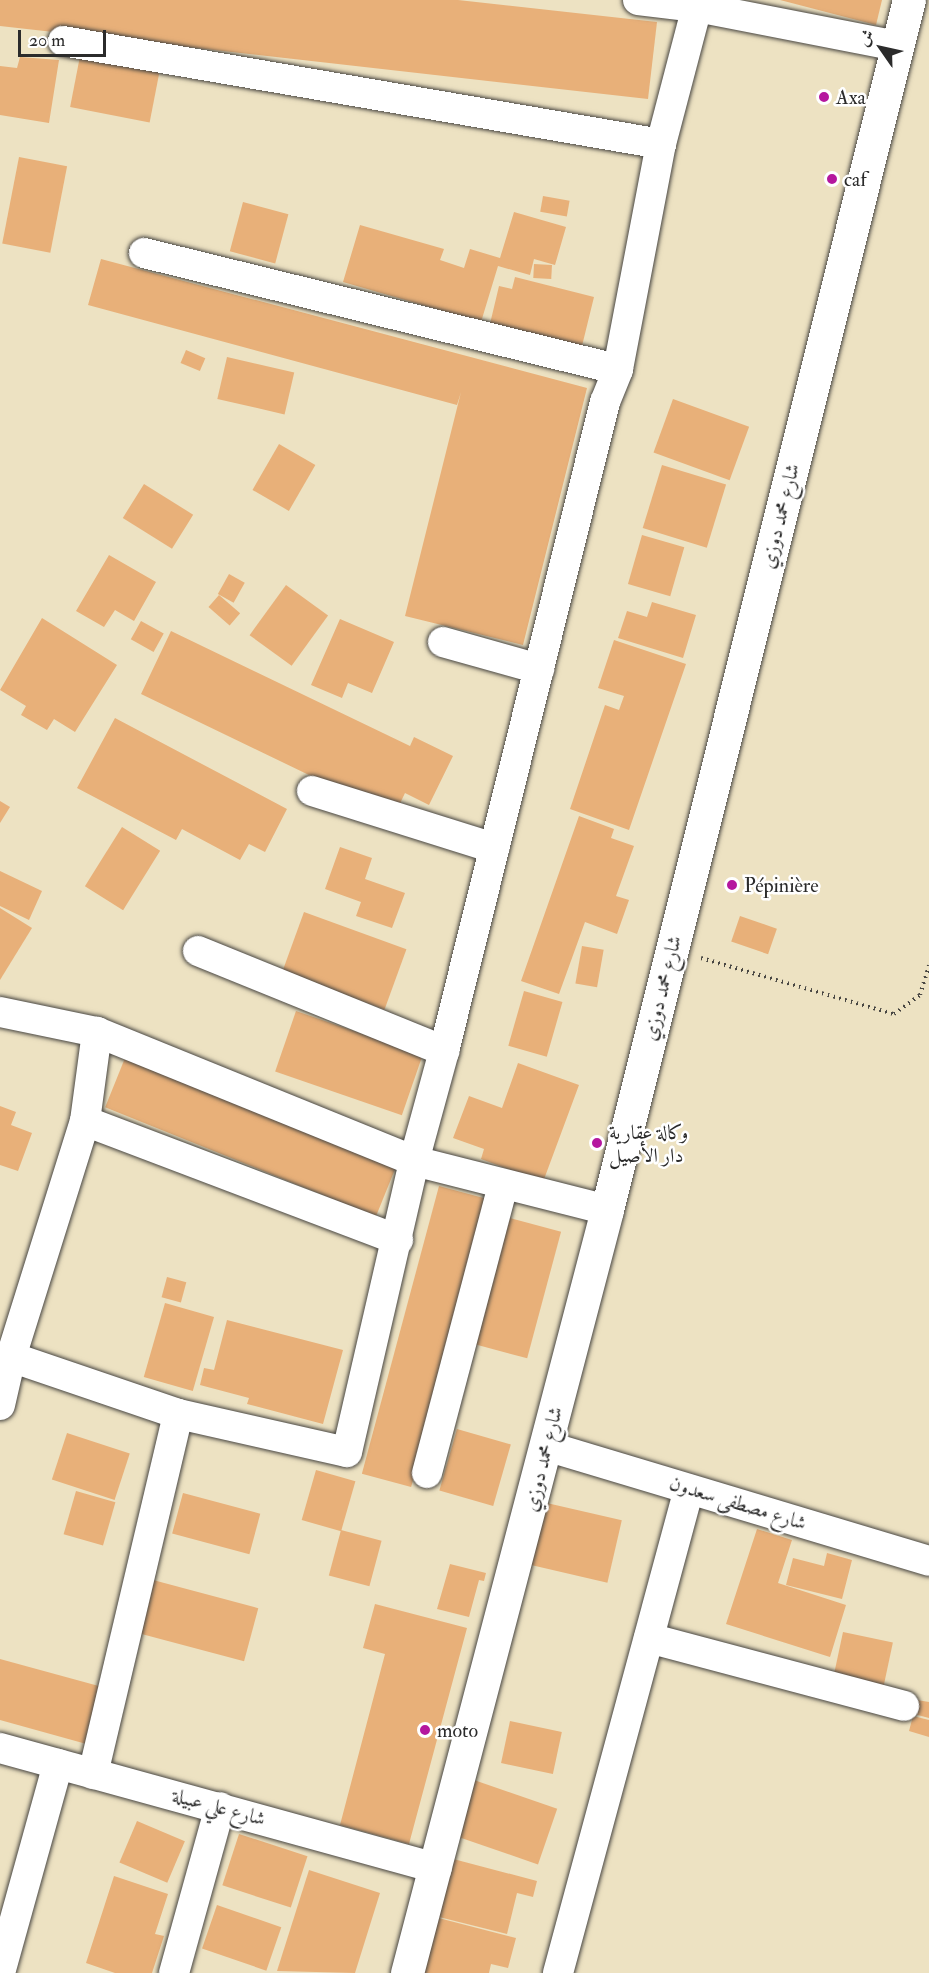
<!DOCTYPE html>
<html>
<head>
<meta charset="utf-8">
<style>
  body { margin:0 }
  #map { position:relative; width:929px; height:1973px; overflow:hidden; background:#ede2c2; font-family:"IM FELL Double Pica",Amiri,serif }
  div>[style] { position:absolute }
  [style*='--x'] { left:calc(var(--x)*1px); top:calc(var(--y)*1px); width:calc(var(--w)*1px); rotate:calc(var(--a)*1deg) }
  .building>* { inset:0; background:#e8b079; transform-origin:0 0 }
  .path>* { height:4px; margin-top:-2px; transform-origin:0; background:repeating-linear-gradient(90deg,#484642 0 1.5px,transparent 0 6px) }
  .roads { filter:drop-shadow(0 0 2px #484642) drop-shadow(0 0 2px #484642) }
  .minor>* { height:30px; margin:-15px; padding:0 15px; transform-origin:15px; border-radius:15px; background:#fff }
  .tertiary>* { height:33px; margin:-16.5px; padding:0 16.5px; transform-origin:16.5px; border-radius:16.5px; background:#fff }
  .dots>* { width:16px; height:16px; translate:-50% -50%; box-sizing:border-box; border:3px solid #fff; border-radius:50% }
  span { translate:-50% -50%; white-space:nowrap; text-align:center; line-height:1.15; -webkit-text-stroke:5px #fff; paint-order:stroke }
  .poi-label { font-size:20px; color:#2b2b2b }
  .left { translate:0 -50%; text-align:left }
  .street-label { font-size:20px; color:#2b2b2b }
  .north { position:absolute; left:851px; top:18px; width:60px; height:60px; -webkit-text-stroke:4px #fff; paint-order:stroke; rotate:304deg; font-size:16px; font-weight:700; line-height:24px; text-align:center; color:#2b2b2b }
  .north::after { content:''; display:block; margin:auto; width:21px; height:27px; background:#2b2b2b; clip-path:polygon(50% 0,100% 100%,50% 72%,0 100%) }
  .scale { position:absolute; left:18px; top:30px; width:88px; height:27px; box-sizing:border-box; border:3px solid #2b2b2b; border-top:0; padding-left:8px; font-size:18px; line-height:21px; white-space:nowrap; color:#2b2b2b; -webkit-text-stroke:4px #fff; paint-order:stroke }
</style>
</head>
<body>
<div id="map">
  <div class="building">
    <i style="clip-path:polygon(0 0,458px 0,657px 22px,648px 99px,0 26px)"></i>
    <i style="clip-path:polygon(780px 0,882px 0,876px 25px)"></i>
    <i style="left:81px;top:51px;width:81px;height:57px;rotate:11deg"></i>
    <i style="clip-path:polygon(20px 57px,59px 60px,49px 123px,0 115px,0 66px,17px 68px)"></i>
    <i style="left:19px;top:157px;width:49px;height:88px;rotate:11deg"></i>
    <i style="left:543px;top:196px;width:27px;height:16px;rotate:10deg"></i>
    <i style="left:243px;top:202px;width:47px;height:51px;rotate:15deg"></i>
    <i style="clip-path:polygon(514px 212px,566px 227px,555px 265px,534px 259px,530px 275px,498px 266px,481px 322px,343px 282px,360px 225px,444px 249px,440px 260px,464px 268px,470px 249px,500px 258px)"></i>
    <i style="clip-path:polygon(101px 259px,587px 388px,523px 645px,405px 616px,461px 392px,457px 405px,88px 305px)"></i>
    <i style="left:534px;top:264px;width:18px;height:14px;rotate:3deg"></i>
    <i style="clip-path:polygon(515px 277px,594px 297px,581px 350px,489px 328px,499px 286px,512px 289px)"></i>
    <i style="left:186px;top:350px;width:21px;height:14px;rotate:23deg"></i>
    <i style="left:227px;top:357px;width:69px;height:43px;rotate:13deg"></i>
    <i style="left:673px;top:399px;width:81px;height:57px;rotate:20deg"></i>
    <i style="left:279px;top:444px;width:42px;height:53px;rotate:30deg"></i>
    <i style="left:662px;top:465px;width:67px;height:66px;rotate:17deg"></i>
    <i style="left:144px;top:484px;width:58px;height:40px;rotate:32deg"></i>
    <i style="left:642px;top:535px;width:44px;height:51px;rotate:16deg"></i>
    <i style="clip-path:polygon(109px 555px,156px 582px,134px 621px,115px 610px,104px 627px,76px 611px)"></i>
    <i style="left:229px;top:574px;width:18px;height:23px;rotate:29deg"></i>
    <i style="left:286px;top:585px;width:52px;height:62px;rotate:36deg"></i>
    <i style="left:219px;top:595px;width:28px;height:16px;rotate:41deg"></i>
    <i style="clip-path:polygon(652px 602px,696px 615px,683px 658px,618px 638px,627px 611px,647px 617px)"></i>
    <i style="clip-path:polygon(42px 618px,117px 665px,75px 732px,54px 719px,47px 730px,21px 715px,26px 706px,0 690px)"></i>
    <i style="clip-path:polygon(340px 619px,394px 642px,372px 693px,348px 683px,342px 698px,311px 685px)"></i>
    <i style="left:141px;top:621px;width:26px;height:21px;rotate:29deg"></i>
    <i style="clip-path:polygon(171px 631px,410px 746px,414px 737px,453px 756px,429px 805px,405px 793px,394px 816px,141px 694px)"></i>
    <i style="clip-path:polygon(614px 640px,686px 664px,629px 830px,570px 809px,605px 705px,619px 710px,624px 696px,598px 688px)"></i>
    <i style="clip-path:polygon(115px 718px,287px 809px,265px 852px,249px 844px,240px 860px,182px 829px,176px 840px,77px 788px)"></i>
    <i style="clip-path:polygon(0 801px,10px 807px,0 823px)"></i>
    <i style="clip-path:polygon(579px 816px,614px 829px,611px 838px,634px 846px,616px 896px,629px 900px,617px 934px,585px 922px,559px 994px,521px 981px)"></i>
    <i style="left:122px;top:827px;width:45px;height:70px;rotate:32deg"></i>
    <i style="clip-path:polygon(340px 847px,372px 858px,365px 879px,405px 893px,392px 928px,356px 916px,361px 902px,325px 889px)"></i>
    <i style="clip-path:polygon(0 871px,42px 891px,29px 920px,0 906px)"></i>
    <i style="clip-path:polygon(0 908px,32px 928px,0 980px)"></i>
    <i style="left:304px;top:912px;width:109px;height:64px;rotate:20deg"></i>
    <i style="left:740px;top:916px;width:39px;height:27px;rotate:19deg"></i>
    <i style="left:582px;top:946px;width:22px;height:38px;rotate:10deg"></i>
    <i style="left:524px;top:991px;width:40px;height:57px;rotate:16deg"></i>
    <i style="left:296px;top:1011px;width:134px;height:64px;rotate:19deg"></i>
    <i style="left:125px;top:1058px;width:292px;height:53px;rotate:22deg"></i>
    <i style="clip-path:polygon(518px 1063px,579px 1085px,543px 1182px,481px 1159px,484px 1149px,453px 1138px,469px 1096px,502px 1108px)"></i>
    <i style="clip-path:polygon(0 1106px,16px 1112px,11px 1125px,32px 1133px,18px 1171px,0 1165px)"></i>
    <i style="left:439px;top:1186px;width:51px;height:298px;rotate:15deg"></i>
    <i style="left:506px;top:1217px;width:57px;height:131px;rotate:15deg"></i>
    <i style="left:167px;top:1277px;width:20px;height:21px;rotate:15deg"></i>
    <i style="left:165px;top:1303px;width:51px;height:77px;rotate:16deg"></i>
    <i style="clip-path:polygon(227px 1320px,343px 1350px,323px 1424px,247px 1404px,249px 1398px,200px 1385px,204px 1368px,214px 1370px)"></i>
    <i style="left:457px;top:1429px;width:56px;height:64px;rotate:16deg"></i>
    <i style="left:67px;top:1433px;width:66px;height:49px;rotate:18deg"></i>
    <i style="left:316px;top:1470px;width:41px;height:52px;rotate:16deg"></i>
    <i style="left:76px;top:1491px;width:41px;height:45px;rotate:16deg"></i>
    <i style="left:183px;top:1493px;width:80px;height:42px;rotate:15deg"></i>
    <i style="left:538px;top:1501px;width:86px;height:64px;rotate:13deg"></i>
    <i style="clip-path:polygon(757px 1529px,792px 1540px,778px 1583px,846px 1605px,830px 1657px,726px 1624px)"></i>
    <i style="left:341px;top:1530px;width:42px;height:47px;rotate:15deg"></i>
    <i style="clip-path:polygon(827px 1553px,852px 1560px,842px 1599px,786px 1585px,793px 1558px,824px 1566px)"></i>
    <i style="clip-path:polygon(450px 1564px,486px 1573px,484px 1581px,479px 1580px,469px 1617px,437px 1609px)"></i>
    <i style="left:153px;top:1580px;width:109px;height:55px;rotate:15deg"></i>
    <i style="clip-path:polygon(375px 1604px,467px 1628px,409px 1844px,340px 1825px,385px 1654px,363px 1648px)"></i>
    <i style="left:843px;top:1632px;width:51px;height:45px;rotate:12deg"></i>
    <i style="clip-path:polygon(0 1659px,106px 1688px,90px 1745px,0 1720px)"></i>
    <i style="clip-path:polygon(917px 1700px,929px 1702px,929px 1718px,914px 1714px)"></i>
    <i style="clip-path:polygon(913px 1716px,929px 1720px,929px 1737px,909px 1731px)"></i>
    <i style="left:510px;top:1721px;width:53px;height:43px;rotate:12deg"></i>
    <i style="left:474px;top:1780px;width:88px;height:59px;rotate:19deg"></i>
    <i style="left:137px;top:1821px;width:52px;height:45px;rotate:23deg"></i>
    <i style="left:239px;top:1834px;width:72px;height:54px;rotate:18deg"></i>
    <i style="clip-path:polygon(442px 1856px,537px 1881px,533px 1897px,517px 1893px,507px 1934px,427px 1914px)"></i>
    <i style="clip-path:polygon(309px 1870px,380px 1893px,355px 1973px,277px 1971px)"></i>
    <i style="clip-path:polygon(114px 1876px,168px 1894px,155px 1934px,164px 1936px,152px 1973px,115px 1973px,86px 1963px)"></i>
    <i style="left:217px;top:1905px;width:68px;height:46px;rotate:19deg"></i>
    <i style="clip-path:polygon(427px 1915px,516px 1938px,508px 1968px,491px 1964px,489px 1973px,421px 1973px)"></i>
  </div>
  <div class="path">
    <i style="--x:701;--y:958;--w:201;--a:16.2"></i>
    <i style="--x:894;--y:1014;--w:32;--a:-36"></i>
    <i style="--x:920;--y:995;--w:31;--a:-73"></i>
  </div>
  <div class="roads">
    <div class="minor">
      <i style="--x:638;--y:0;--w:59;--a:6.8"></i>
      <i style="--x:697;--y:7;--w:204;--a:11"></i>
      <i style="--x:63;--y:41;--w:607;--a:9.77"></i>
      <i style="--x:144;--y:253;--w:488;--a:13.8"></i>
      <i style="--x:443;--y:642;--w:100;--a:15.7"></i>
      <i style="--x:312;--y:791;--w:191;--a:17.4"></i>
      <i style="--x:198;--y:951;--w:266;--a:22.1"></i>
      <i style="--x:0;--y:1012;--w:99;--a:11.7"></i>
      <i style="--x:97;--y:1032;--w:342;--a:22.1"></i>
      <i style="--x:414;--y:1161;--w:199;--a:14.2"></i>
      <i style="--x:85;--y:1121;--w:335;--a:20.8"></i>
      <i style="--x:11;--y:1357;--w:176;--a:18.8"></i>
      <i style="--x:178;--y:1414;--w:173;--a:12.7"></i>
      <i style="--x:347;--y:1452;--w:299;--a:-77"></i>
      <i style="--x:414;--y:1161;--w:114;--a:-74.7"></i>
      <i style="--x:444;--y:1051;--w:669;--a:-76.07"></i>
      <i style="--x:605;--y:402;--w:35;--a:-68"></i>
      <i style="--x:618;--y:369;--w:229;--a:-79.2"></i>
      <i style="--x:661;--y:144;--w:142;--a:-75.3"></i>
      <i style="--x:0;--y:1405;--w:49;--a:-77.1"></i>
      <i style="--x:11;--y:1357;--w:247;--a:-72.6"></i>
      <i style="--x:85;--y:1121;--w:90;--a:-82.3"></i>
      <i style="--x:546;--y:1446;--w:400;--a:16.7"></i>
      <i style="--x:427;--y:1473;--w:298;--a:-75.2"></i>
      <i style="--x:649;--y:1638;--w:264;--a:14.9"></i>
      <i style="--x:0;--y:1748;--w:453;--a:15.4"></i>
      <i style="--x:93;--y:1774;--w:370;--a:-76.7"></i>
      <i style="--x:0;--y:1973;--w:217;--a:-74.5"></i>
      <i style="--x:174;--y:1973;--w:172;--a:-74.5"></i>
      <i style="--x:558;--y:1973;--w:501;--a:-74.86"></i>
    </div>
    <div class="tertiary">
      <i style="--x:407;--y:1973;--w:789;--a:-75.31"></i>
      <i style="--x:607;--y:1210;--w:1247;--a:-75.99"></i>
    </div>
  </div>
  <div class="dots">
    <i style="left:824px;top:97px;background:#b5179e"></i>
    <i style="left:832px;top:179px;background:#b5179e"></i>
    <i style="left:732px;top:885px;background:#b5179e"></i>
    <i style="left:597px;top:1143px;background:#b5179e"></i>
    <i style="left:425px;top:1730px;background:#b5179e"></i>
  </div>
  <div class="poi-label">
    <span class="left" style="left:836px;top:97px">Axa</span>
    <span class="left" style="left:844px;top:179px">caf</span>
    <span class="left" style="left:744px;top:885px">Pépinière</span>
    <span class="left" style="left:609px;top:1144px">وكالة عقارية<br>دار الأصيل</span>
    <span class="left" style="left:437px;top:1730px">moto</span>
  </div>
  <div class="street-label">
    <span style="left:780px;top:516px;rotate:-76deg">شارع محمد دوزي</span>
    <span style="left:662px;top:988px;rotate:-76deg">شارع محمد دوزي</span>
    <span style="left:543px;top:1459px;rotate:-76deg">شارع محمد دوزي</span>
    <span style="left:738px;top:1503px;rotate:17deg">شارع مصطفى سعدون</span>
    <span style="left:219px;top:1807px;rotate:15deg">شارع علي عبيلة</span>
  </div>
  <div class="north">ش</div>
  <div class="scale">20 m</div>
</div>
</body>
</html>
